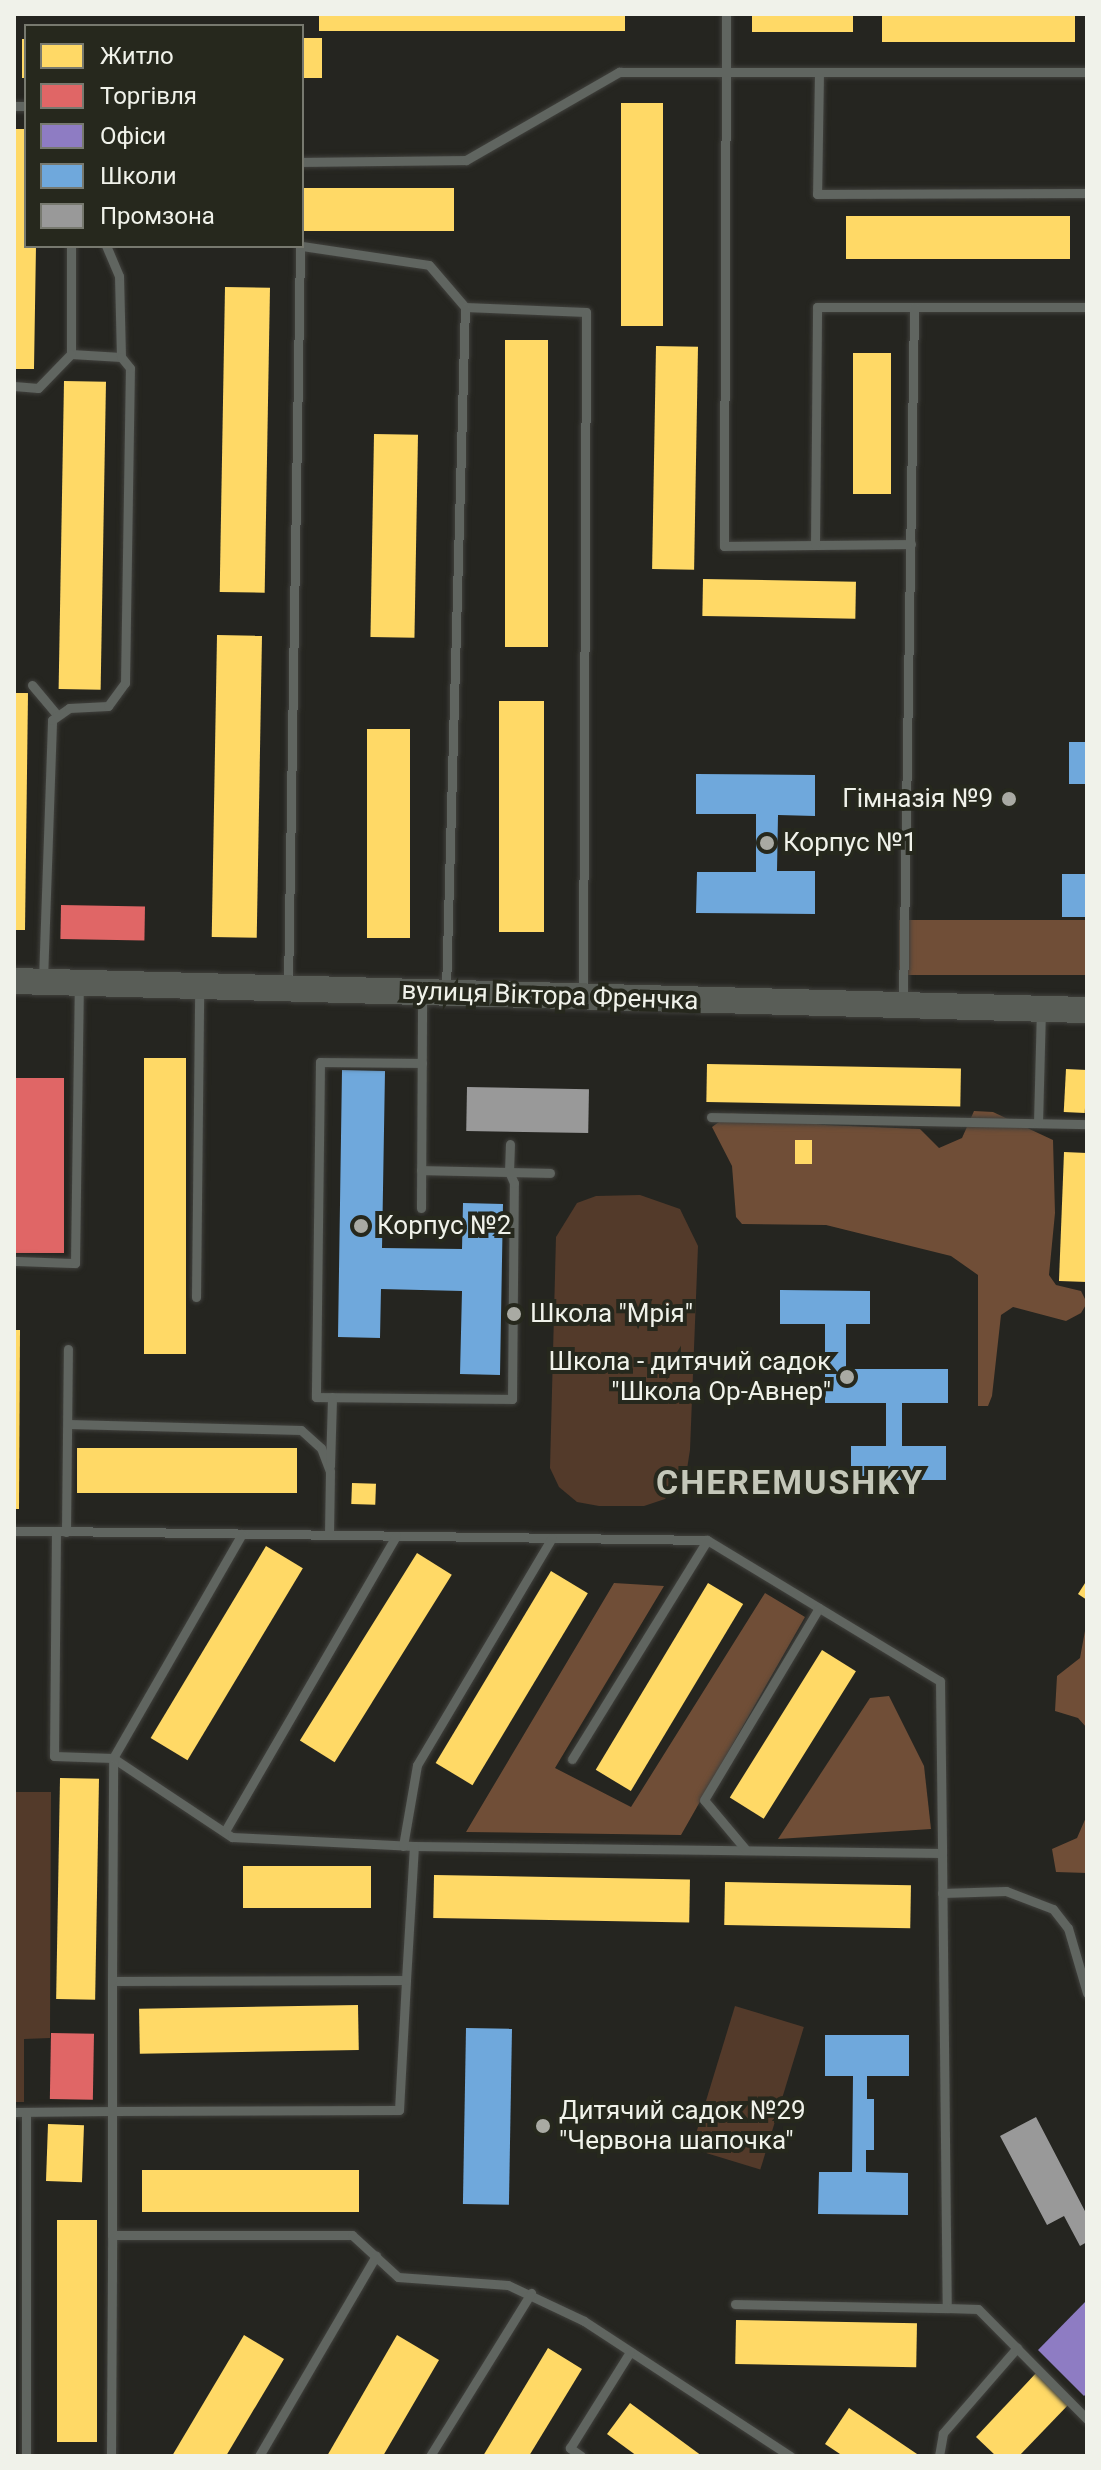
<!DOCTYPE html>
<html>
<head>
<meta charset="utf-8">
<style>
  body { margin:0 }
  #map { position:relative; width:1101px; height:2470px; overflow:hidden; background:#252520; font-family:Roboto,sans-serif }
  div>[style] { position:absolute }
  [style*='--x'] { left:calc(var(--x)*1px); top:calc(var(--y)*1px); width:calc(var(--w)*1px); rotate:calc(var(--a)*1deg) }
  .green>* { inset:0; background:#533a2a; transform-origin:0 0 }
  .forest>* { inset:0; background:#704e37; transform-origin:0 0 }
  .homes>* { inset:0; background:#ffd966; transform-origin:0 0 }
  .shops>* { inset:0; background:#e06666; transform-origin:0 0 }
  .offices>* { inset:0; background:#8e7cc3 }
  .schools>* { inset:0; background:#6fa8dc; transform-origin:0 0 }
  .industry>* { inset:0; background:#999; transform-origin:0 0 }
  .roads { filter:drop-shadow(0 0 2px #41413d) drop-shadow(0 0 2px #41413d) }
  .lane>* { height:9px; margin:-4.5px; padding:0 4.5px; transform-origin:4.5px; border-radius:4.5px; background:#606560 }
  .secondary>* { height:26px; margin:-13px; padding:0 13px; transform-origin:13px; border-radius:13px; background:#595d57 }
  .dots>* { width:22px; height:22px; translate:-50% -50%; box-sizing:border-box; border:4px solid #26281d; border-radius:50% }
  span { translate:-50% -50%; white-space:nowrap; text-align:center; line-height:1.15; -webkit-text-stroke:8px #26281d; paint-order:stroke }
  .poi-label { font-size:26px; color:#f0f2ea }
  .right { translate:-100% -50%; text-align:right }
  .left { translate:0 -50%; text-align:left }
  .street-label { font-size:26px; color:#f0f2ea }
  .district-label { font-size:34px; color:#c4c7b9; font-weight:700; letter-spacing:2px }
  .frame { position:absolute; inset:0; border:16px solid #f0f2ea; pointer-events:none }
  .legend { position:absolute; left:24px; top:24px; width:280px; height:224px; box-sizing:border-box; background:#26281d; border:2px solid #77796f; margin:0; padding:10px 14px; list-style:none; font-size:24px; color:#f0f2ea }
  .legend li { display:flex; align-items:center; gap:16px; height:40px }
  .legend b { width:40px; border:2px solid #77796f }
</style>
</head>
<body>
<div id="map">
  <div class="green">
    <i style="clip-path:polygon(640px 1195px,680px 1209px,698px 1246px,690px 1450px,687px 1469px,665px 1499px,644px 1506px,599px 1506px,577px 1502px,559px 1487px,550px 1468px,556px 1237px,577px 1203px,596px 1196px)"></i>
    <i style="clip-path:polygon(14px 1792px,51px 1792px,50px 2038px,24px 2039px,24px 2102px,14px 2102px)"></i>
    <i style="left:735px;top:2006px;width:72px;height:149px;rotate:17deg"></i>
  </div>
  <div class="forest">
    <i style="left:1087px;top:920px;width:55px;height:188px;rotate:90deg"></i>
    <i style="clip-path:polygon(974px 1111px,993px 1112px,1053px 1140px,1055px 1213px,1049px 1275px,1056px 1285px,1081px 1291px,1087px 1303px,1081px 1313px,1066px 1321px,1013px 1307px,1001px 1315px,992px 1396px,988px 1406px,978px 1406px,978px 1275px,951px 1256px,826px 1225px,742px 1224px,736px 1217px,732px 1166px,712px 1127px,731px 1113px,824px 1125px,920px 1129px,939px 1148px,962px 1138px)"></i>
    <i style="clip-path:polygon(614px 1583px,664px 1586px,555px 1768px,631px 1807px,765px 1593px,805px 1617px,681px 1835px,466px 1832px)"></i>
    <i style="clip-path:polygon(1087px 1620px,1087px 1728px,1078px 1718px,1055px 1711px,1057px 1676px,1080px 1658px)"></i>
    <i style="clip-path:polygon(889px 1696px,924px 1766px,931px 1829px,778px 1839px,870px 1698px)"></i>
    <i style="clip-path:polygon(1087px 1815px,1087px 1873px,1056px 1872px,1052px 1849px,1077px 1838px)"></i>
  </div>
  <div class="homes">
    <i style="left:319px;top:14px;width:306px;height:17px"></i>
    <i style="left:752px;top:14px;width:101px;height:18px"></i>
    <i style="left:882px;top:14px;width:193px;height:28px"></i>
    <i style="left:302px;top:38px;width:20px;height:40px"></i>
    <i style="left:22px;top:39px;width:4px;height:39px"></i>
    <i style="left:621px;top:103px;width:42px;height:223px"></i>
    <i style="clip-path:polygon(14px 129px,26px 129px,26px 246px,36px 246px,34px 369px,14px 369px)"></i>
    <i style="left:302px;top:188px;width:152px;height:43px"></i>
    <i style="left:846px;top:216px;width:224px;height:43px"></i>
    <i style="left:225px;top:287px;width:45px;height:305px;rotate:1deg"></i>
    <i style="left:505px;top:340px;width:43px;height:307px"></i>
    <i style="left:656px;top:346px;width:42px;height:223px;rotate:1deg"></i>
    <i style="left:853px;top:353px;width:38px;height:141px"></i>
    <i style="left:64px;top:381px;width:42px;height:308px;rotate:1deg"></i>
    <i style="left:374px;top:434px;width:44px;height:203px;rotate:1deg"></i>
    <i style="left:703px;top:579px;width:153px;height:37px;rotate:1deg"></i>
    <i style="left:217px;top:635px;width:45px;height:302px;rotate:1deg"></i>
    <i style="clip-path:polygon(14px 693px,28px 693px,25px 930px,14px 930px)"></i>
    <i style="left:499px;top:701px;width:45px;height:231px"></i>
    <i style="left:367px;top:729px;width:43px;height:209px"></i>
    <i style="left:144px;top:1058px;width:42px;height:296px"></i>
    <i style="left:707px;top:1064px;width:254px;height:38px;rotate:1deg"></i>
    <i style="left:1066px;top:1069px;width:21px;height:43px;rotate:3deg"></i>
    <i style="left:795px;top:1140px;width:17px;height:24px"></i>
    <i style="clip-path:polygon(1064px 1152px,1087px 1153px,1087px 1282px,1059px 1281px)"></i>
    <i style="clip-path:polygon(14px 1330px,20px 1330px,19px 1509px,14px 1509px)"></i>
    <i style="left:77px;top:1448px;width:220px;height:45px"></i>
    <i style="left:352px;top:1483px;width:24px;height:21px;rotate:2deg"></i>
    <i style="left:266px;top:1546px;width:43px;height:224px;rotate:31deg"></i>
    <i style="left:417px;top:1553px;width:41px;height:221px;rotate:32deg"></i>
    <i style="left:551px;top:1571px;width:43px;height:224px;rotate:31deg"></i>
    <i style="clip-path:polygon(1087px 1580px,1087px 1600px,1078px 1594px)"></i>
    <i style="left:708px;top:1583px;width:41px;height:218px;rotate:31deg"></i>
    <i style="left:822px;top:1650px;width:40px;height:174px;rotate:32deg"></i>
    <i style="left:60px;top:1778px;width:39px;height:221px;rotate:1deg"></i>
    <i style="left:243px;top:1866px;width:128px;height:42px"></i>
    <i style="left:434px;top:1875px;width:256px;height:43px;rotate:1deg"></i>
    <i style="left:725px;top:1882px;width:186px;height:43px;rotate:1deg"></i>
    <i style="left:358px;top:2005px;width:45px;height:219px;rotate:89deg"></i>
    <i style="left:48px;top:2124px;width:36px;height:57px;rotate:2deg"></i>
    <i style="left:142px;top:2170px;width:217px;height:42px"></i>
    <i style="left:57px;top:2220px;width:40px;height:222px"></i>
    <i style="left:736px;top:2320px;width:181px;height:44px;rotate:1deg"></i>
    <i style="clip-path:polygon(244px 2335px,284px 2359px,226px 2456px,172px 2456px)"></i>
    <i style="clip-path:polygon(397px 2335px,439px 2360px,383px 2456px,327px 2456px)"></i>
    <i style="clip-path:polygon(548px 2348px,582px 2369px,529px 2456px,483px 2456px)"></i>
    <i style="clip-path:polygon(1037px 2372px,1070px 2403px,1019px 2456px,996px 2456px,976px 2437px)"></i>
    <i style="clip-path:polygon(630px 2403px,702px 2456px,637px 2456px,607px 2434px)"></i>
    <i style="clip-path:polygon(849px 2408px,920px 2456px,843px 2456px,825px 2444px)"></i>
  </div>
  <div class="shops">
    <i style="left:61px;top:905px;width:84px;height:34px;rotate:1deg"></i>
    <i style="left:14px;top:1078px;width:50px;height:175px"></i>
    <i style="left:51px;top:2033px;width:43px;height:66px;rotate:1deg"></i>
  </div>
  <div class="offices">
    <i style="clip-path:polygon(1087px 2300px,1087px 2393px,1084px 2396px,1038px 2350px)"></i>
  </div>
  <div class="schools">
    <i style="left:1069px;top:742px;width:18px;height:42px"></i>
    <i style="clip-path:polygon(696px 774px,815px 775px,815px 816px,778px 815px,777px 871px,815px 871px,815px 914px,696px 913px,697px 872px,756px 872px,756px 814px,696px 814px)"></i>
    <i style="left:1062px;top:874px;width:25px;height:43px"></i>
    <i style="clip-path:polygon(342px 1070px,385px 1071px,382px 1248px,462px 1249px,463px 1203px,503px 1204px,500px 1375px,460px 1374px,462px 1291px,381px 1289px,380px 1338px,338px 1337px)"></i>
    <i style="clip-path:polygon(780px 1290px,870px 1291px,870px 1324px,846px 1324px,846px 1369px,948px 1369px,948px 1403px,902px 1403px,902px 1446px,946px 1446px,946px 1480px,851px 1480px,851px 1446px,886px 1446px,886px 1403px,825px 1403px,825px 1324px,780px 1324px)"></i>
    <i style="left:466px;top:2028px;width:46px;height:176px;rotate:1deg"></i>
    <i style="clip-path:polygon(825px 2035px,909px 2035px,909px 2076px,867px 2076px,867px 2099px,874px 2099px,874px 2150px,866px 2150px,866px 2172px,908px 2173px,908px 2215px,818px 2214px,819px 2172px,852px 2172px,853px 2076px,825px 2076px)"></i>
  </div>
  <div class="industry">
    <i style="left:467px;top:1087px;width:122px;height:44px;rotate:1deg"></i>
    <i style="clip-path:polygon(1036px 2117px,1087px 2215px,1087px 2242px,1080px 2246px,1064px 2216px,1047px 2225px,1000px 2136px)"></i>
  </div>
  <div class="roads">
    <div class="lane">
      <i style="--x:726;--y:14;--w:532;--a:90.22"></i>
      <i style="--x:724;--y:546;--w:187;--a:-0.6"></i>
      <i style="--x:819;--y:72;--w:122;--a:90.9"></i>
      <i style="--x:817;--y:194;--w:270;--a:-0.2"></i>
      <i style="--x:14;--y:106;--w:12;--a:0"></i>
      <i style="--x:302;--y:162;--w:164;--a:-0.7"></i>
      <i style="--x:466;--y:160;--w:177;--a:-29.9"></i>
      <i style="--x:619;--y:72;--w:468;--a:0"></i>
      <i style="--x:71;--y:246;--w:108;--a:90"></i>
      <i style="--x:71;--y:354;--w:50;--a:3.4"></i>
      <i style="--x:121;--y:357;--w:81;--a:-91.4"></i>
      <i style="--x:119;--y:276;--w:33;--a:-113"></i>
      <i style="--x:302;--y:246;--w:128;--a:8.5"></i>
      <i style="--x:429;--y:265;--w:55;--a:49.4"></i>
      <i style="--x:465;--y:307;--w:121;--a:2.4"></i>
      <i style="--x:586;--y:312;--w:684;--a:90.25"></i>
      <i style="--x:14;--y:386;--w:24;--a:5"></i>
      <i style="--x:38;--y:388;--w:47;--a:-45.9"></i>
      <i style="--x:815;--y:545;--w:238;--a:-89.5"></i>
      <i style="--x:817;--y:307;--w:270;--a:0"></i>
      <i style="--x:32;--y:685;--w:38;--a:50"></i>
      <i style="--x:43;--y:980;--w:260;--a:-88"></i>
      <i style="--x:52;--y:720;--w:21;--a:-35"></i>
      <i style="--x:69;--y:708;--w:39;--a:-3"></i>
      <i style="--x:108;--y:706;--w:29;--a:-54"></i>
      <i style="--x:125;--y:683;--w:315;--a:-89.1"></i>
      <i style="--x:130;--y:368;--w:14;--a:-129"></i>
      <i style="--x:288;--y:987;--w:741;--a:-89.07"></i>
      <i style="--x:446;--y:990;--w:683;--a:-88.41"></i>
      <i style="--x:903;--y:1002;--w:695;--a:-89.09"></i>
      <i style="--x:422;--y:1063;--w:102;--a:-179.4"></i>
      <i style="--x:320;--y:1062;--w:335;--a:90.7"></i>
      <i style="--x:316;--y:1397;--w:196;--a:0.6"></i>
      <i style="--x:512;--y:1399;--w:216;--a:-89.5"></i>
      <i style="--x:514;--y:1183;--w:12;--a:-114"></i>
      <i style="--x:509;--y:1172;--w:28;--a:-88"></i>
      <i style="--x:711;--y:1117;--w:376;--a:1.1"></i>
      <i style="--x:1038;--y:1123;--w:112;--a:-88.5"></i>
      <i style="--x:421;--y:1170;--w:129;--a:1.3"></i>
      <i style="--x:421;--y:1208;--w:212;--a:-89.7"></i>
      <i style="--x:14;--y:1261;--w:61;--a:1.9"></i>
      <i style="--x:75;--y:1263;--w:276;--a:-89.2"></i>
      <i style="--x:196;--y:1297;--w:307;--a:-89.4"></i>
      <i style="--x:68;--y:1424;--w:233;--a:1.5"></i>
      <i style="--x:301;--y:1430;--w:27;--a:42"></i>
      <i style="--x:321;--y:1448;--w:25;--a:69"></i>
      <i style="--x:330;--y:1471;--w:64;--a:90.9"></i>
      <i style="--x:330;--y:1466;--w:69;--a:-88.3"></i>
      <i style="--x:14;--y:1531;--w:42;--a:0"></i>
      <i style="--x:56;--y:1531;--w:225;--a:90.5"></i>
      <i style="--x:54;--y:1756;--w:59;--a:1.9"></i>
      <i style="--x:113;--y:1758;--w:143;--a:33.6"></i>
      <i style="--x:232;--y:1837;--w:182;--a:2.8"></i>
      <i style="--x:414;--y:1846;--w:528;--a:0.76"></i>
      <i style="--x:942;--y:1853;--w:455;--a:89.4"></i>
      <i style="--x:947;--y:2308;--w:31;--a:2"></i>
      <i style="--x:978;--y:2309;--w:155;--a:45.3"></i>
      <i style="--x:56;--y:1531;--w:651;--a:0.79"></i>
      <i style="--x:707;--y:1540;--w:272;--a:31.2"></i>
      <i style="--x:940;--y:1681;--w:172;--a:89.3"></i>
      <i style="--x:66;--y:1532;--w:183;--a:-89.4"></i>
      <i style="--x:572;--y:1759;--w:257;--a:-58.3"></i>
      <i style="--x:225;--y:1831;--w:341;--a:-59.9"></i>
      <i style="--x:403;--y:1846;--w:82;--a:-80.2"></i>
      <i style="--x:417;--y:1765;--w:264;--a:-59.3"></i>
      <i style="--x:746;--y:1850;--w:65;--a:-130"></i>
      <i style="--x:704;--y:1800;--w:224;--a:-59.1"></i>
      <i style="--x:942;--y:1893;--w:64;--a:-1.8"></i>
      <i style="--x:1006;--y:1891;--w:50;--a:21"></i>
      <i style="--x:1053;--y:1909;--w:24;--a:52"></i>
      <i style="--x:1068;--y:1928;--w:68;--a:73.7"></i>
      <i style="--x:406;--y:1980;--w:294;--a:179.8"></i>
      <i style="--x:112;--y:1981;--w:130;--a:90"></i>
      <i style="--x:112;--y:2111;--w:287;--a:-0.2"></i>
      <i style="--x:399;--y:2110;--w:130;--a:-86.9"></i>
      <i style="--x:406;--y:1980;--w:134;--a:-86.6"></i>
      <i style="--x:112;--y:1981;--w:223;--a:-89.7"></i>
      <i style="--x:113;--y:1758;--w:258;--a:-60.1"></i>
      <i style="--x:14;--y:2112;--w:98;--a:-0.6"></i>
      <i style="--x:112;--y:2111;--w:124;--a:90"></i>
      <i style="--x:112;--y:2235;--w:240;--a:0"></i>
      <i style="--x:352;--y:2235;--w:62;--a:42.4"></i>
      <i style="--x:398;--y:2277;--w:110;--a:4.2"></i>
      <i style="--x:508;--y:2285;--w:84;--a:25.3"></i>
      <i style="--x:584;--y:2321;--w:246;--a:33.2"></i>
      <i style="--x:26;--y:2112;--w:344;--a:90"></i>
      <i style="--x:735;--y:2304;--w:212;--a:1.1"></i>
      <i style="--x:111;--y:2456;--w:221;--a:-89.7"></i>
      <i style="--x:259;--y:2456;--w:232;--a:-59.7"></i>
      <i style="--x:430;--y:2456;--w:192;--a:-58.2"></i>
      <i style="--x:581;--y:2456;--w:14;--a:-144"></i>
      <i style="--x:570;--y:2448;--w:113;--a:-58"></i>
      <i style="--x:939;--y:2456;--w:23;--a:-80"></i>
      <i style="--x:943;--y:2433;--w:113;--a:-49"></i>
    </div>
    <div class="secondary">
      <i style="--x:14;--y:981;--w:1073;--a:1.55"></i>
    </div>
  </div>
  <div class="dots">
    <i style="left:1009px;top:799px;background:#a9aaa3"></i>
    <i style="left:767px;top:843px;background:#a9aaa3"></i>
    <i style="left:361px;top:1226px;background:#a9aaa3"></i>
    <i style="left:514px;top:1314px;background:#a9aaa3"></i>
    <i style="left:847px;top:1377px;background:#a9aaa3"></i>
    <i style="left:543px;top:2126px;background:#a9aaa3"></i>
  </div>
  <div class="poi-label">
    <span class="right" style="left:993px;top:799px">Гімназія №9</span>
    <span class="left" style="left:783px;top:843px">Корпус №1</span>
    <span class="left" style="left:377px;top:1226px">Корпус №2</span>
    <span class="left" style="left:530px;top:1314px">Школа "Мрія"</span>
    <span class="right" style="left:831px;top:1377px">Школа - дитячий садок<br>"Школа Ор-Авнер"</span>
    <span class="left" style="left:559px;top:2126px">Дитячий садок №29<br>"Червона шапочка"</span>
  </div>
  <div class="street-label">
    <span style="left:550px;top:996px;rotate:2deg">вулиця Віктора Френчка</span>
  </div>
  <div class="district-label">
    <span style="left:790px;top:1483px">CHEREMUSHKY</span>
  </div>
  <div class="frame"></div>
  <ul class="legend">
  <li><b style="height:22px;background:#ffd966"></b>Житло</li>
  <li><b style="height:22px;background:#e06666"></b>Торгівля</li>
  <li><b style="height:22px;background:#8e7cc3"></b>Офіси</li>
  <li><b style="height:22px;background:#6fa8dc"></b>Школи</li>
  <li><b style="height:22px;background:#999"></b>Промзона</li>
  </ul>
</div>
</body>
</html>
